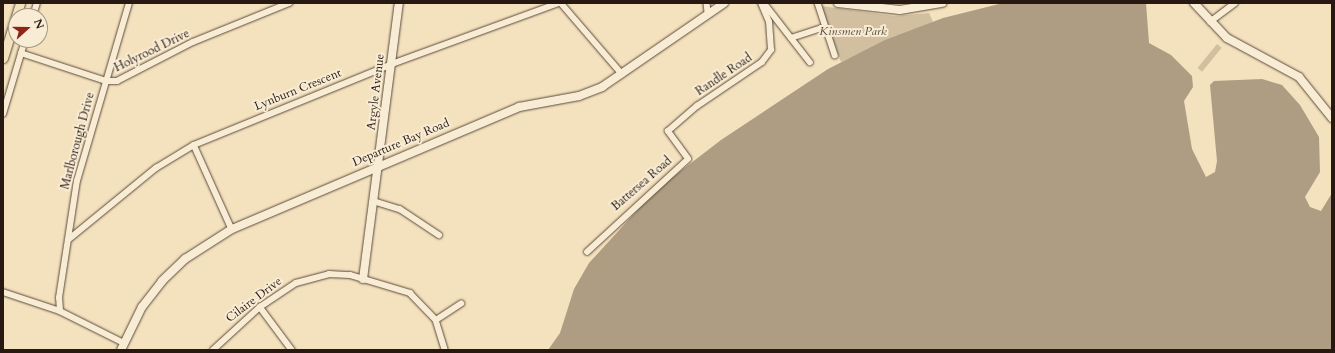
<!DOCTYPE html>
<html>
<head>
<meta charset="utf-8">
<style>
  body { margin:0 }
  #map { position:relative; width:1335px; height:353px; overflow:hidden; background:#f4e1bd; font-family:Cardo,serif }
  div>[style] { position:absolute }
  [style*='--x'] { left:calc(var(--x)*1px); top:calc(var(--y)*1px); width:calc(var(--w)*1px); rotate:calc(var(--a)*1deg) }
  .green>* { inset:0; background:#d1bfa0; transform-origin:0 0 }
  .water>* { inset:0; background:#ae9d83 }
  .roads { filter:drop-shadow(0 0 1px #5a4a3d) drop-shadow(0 0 1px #5a4a3d) }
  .street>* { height:5.5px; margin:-2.75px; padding:0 2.75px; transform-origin:2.75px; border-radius:2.75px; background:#f8ecd4 }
  .secondary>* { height:8px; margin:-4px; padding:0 4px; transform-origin:4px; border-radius:4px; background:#f8ecd4 }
  .primary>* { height:9px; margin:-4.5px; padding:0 4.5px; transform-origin:4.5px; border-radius:4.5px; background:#f4e1bd }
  span { translate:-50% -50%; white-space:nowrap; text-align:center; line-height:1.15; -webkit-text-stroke:4px #f8ecd4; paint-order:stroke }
  .park-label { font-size:12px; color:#5a4a3d; font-style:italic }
  .street-label { font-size:12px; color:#271812 }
  .frame { position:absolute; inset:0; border:4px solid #271812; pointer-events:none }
  .north { position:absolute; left:8px; top:8px; width:40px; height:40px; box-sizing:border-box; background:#f8ecd4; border:1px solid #a49786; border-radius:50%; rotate:69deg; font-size:11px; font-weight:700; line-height:16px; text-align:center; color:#271812 }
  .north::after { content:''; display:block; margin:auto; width:14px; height:18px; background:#8f2418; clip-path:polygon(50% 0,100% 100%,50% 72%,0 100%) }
</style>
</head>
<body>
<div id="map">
  <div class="green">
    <i style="clip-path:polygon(821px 6px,895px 16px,929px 13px,933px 22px,841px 62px)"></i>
    <i style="left:1217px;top:44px;width:6px;height:31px;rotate:39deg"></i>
  </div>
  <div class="water">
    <i style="clip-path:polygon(1003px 3px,1146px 3px,1149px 43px,1171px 55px,1192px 76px,1193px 87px,1184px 101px,1192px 149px,1206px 177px,1215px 172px,1217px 161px,1210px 85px,1214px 81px,1262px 79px,1282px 85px,1300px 105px,1319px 137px,1320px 172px,1305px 197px,1310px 207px,1321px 211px,1332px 193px,1332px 350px,548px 350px,560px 333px,574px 289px,589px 263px,656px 190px,721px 140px,828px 69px,885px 40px,943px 18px)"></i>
  </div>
  <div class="roads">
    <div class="street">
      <i style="--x:561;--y:3;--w:94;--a:49.3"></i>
      <i style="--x:707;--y:3;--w:9;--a:84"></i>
      <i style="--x:764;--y:3;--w:75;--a:52.1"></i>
      <i style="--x:818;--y:3;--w:55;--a:71.9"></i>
      <i style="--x:33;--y:16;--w:14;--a:-73"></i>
      <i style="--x:1210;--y:22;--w:31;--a:-37"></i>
      <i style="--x:791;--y:38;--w:35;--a:-18"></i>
      <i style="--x:21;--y:53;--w:89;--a:18.2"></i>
      <i style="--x:106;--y:81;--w:11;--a:0"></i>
      <i style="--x:117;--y:81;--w:85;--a:-27.2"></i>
      <i style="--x:193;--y:42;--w:104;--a:-22.1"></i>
      <i style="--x:3;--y:114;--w:77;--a:-73.4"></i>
      <i style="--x:194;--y:145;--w:92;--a:65.7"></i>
      <i style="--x:373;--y:201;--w:28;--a:17"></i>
      <i style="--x:400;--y:209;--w:47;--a:33.7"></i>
      <i style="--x:68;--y:240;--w:114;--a:-39.3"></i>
      <i style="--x:156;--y:168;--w:44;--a:-31.2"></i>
      <i style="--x:194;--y:145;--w:214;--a:-22.2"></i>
      <i style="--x:392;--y:64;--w:178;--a:-20.1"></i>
      <i style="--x:587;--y:252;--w:137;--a:-42.6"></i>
      <i style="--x:688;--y:159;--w:34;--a:-126"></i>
      <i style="--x:668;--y:131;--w:38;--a:-41"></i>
      <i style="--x:697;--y:106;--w:78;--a:-34.1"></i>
      <i style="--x:762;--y:62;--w:15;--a:-53"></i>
      <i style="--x:771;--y:50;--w:28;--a:-94"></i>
      <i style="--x:769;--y:22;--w:21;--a:-113"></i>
      <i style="--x:3;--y:292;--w:60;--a:18.4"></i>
      <i style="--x:60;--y:311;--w:72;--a:26.6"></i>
      <i style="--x:260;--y:307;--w:54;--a:53.3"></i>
      <i style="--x:60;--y:311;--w:13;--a:-94"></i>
      <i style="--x:59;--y:298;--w:118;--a:-81.3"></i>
      <i style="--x:77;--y:181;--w:185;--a:-73.7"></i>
      <i style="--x:436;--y:320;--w:30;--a:-33"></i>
      <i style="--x:213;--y:350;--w:64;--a:-42.5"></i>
      <i style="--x:260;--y:307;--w:43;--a:-33.7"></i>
      <i style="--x:296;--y:283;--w:34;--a:-15"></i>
      <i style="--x:329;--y:274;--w:21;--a:3"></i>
      <i style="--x:350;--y:275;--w:63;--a:16.7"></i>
      <i style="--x:410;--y:293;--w:37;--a:46"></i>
      <i style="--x:436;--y:320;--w:31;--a:73"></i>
    </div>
    <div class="secondary">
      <i style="--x:838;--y:3;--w:62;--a:6.4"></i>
      <i style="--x:900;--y:10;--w:43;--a:-9.5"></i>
      <i style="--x:1194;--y:3;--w:48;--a:46.7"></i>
      <i style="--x:1227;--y:38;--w:82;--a:28.4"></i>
      <i style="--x:1299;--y:77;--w:53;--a:51.2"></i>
      <i style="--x:363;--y:279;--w:278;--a:-82.6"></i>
      <i style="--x:121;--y:350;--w:48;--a:-64"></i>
      <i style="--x:142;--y:307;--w:33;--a:-52"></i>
      <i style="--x:162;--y:281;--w:32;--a:-44"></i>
      <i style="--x:185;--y:259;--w:56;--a:-32.6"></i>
      <i style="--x:232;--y:229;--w:312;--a:-23"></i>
      <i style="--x:519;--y:107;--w:61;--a:-10.4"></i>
      <i style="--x:579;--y:96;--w:25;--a:-21"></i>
      <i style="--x:602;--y:87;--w:148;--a:-34.5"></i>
    </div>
    <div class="primary">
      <i style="--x:3;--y:58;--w:58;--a:-72.8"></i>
    </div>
  </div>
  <div class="park-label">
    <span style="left:853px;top:32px">Kinsmen Park</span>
  </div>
  <div class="street-label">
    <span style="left:152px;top:51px;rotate:-26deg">Holyrood Drive</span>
    <span style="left:724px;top:75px;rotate:-34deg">Randle Road</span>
    <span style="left:298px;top:90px;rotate:-22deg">Lynburn Crescent</span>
    <span style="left:376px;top:92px;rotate:-83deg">Argyle Avenue</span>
    <span style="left:78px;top:141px;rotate:-75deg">Marlborough Drive</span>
    <span style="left:401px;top:143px;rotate:-23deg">Departure Bay Road</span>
    <span style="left:642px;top:184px;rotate:-41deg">Battersea Road</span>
    <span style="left:254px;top:300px;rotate:-37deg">Cilaire Drive</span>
  </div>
  <div class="frame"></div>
  <div class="north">N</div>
</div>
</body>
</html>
